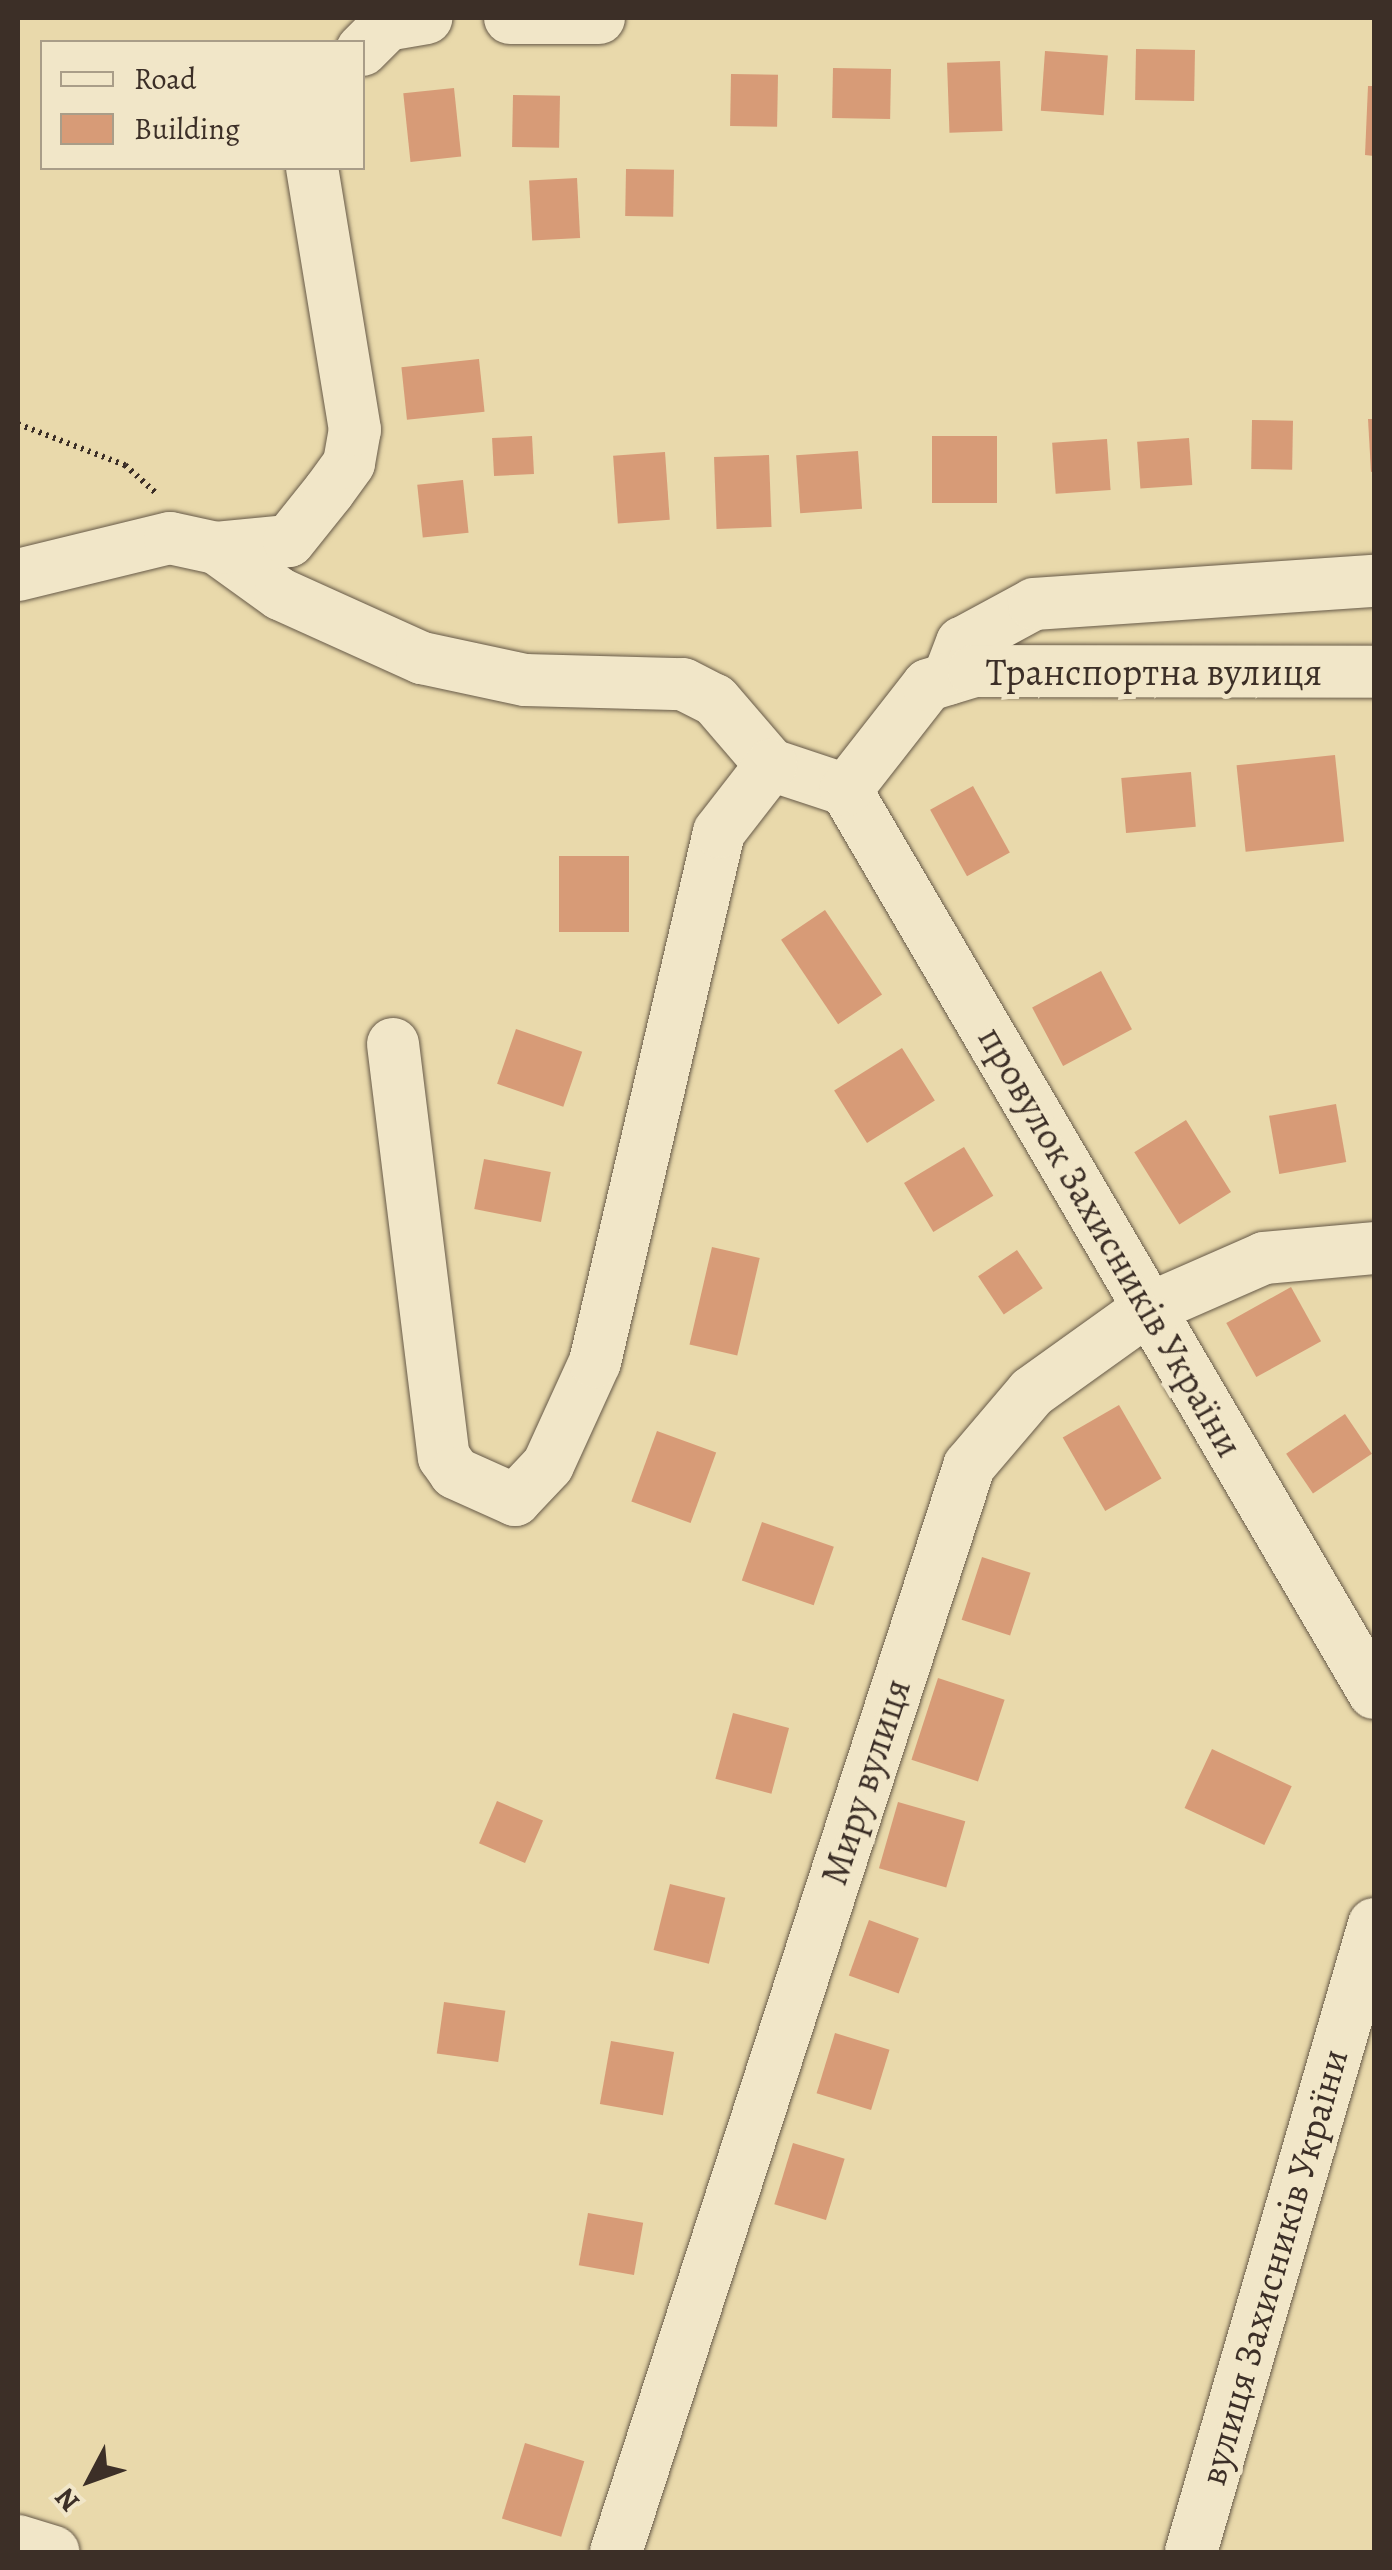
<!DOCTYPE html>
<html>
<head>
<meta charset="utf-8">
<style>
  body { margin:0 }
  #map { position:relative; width:1392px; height:2570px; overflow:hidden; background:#e9d9ab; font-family:Alegreya,serif }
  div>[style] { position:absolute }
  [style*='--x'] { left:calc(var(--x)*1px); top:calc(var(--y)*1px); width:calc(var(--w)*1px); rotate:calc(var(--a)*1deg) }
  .building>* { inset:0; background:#d79b77; transform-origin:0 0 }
  .path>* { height:6px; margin-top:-3px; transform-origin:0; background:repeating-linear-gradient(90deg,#3c2f27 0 2.5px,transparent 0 7.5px) }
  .roads { filter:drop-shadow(0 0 2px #675a48) drop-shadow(0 0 2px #675a48) }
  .minor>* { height:52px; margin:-26px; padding:0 26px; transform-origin:26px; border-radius:26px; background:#f1e6c8 }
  span { translate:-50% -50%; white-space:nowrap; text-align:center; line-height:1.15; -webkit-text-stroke:10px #f1e6c8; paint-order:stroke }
  .street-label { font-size:38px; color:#3c2f27 }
  .frame { position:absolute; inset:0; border:20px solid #3c2f27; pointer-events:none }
  .legend { position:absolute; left:40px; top:40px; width:325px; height:130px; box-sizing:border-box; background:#f1e6c8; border:2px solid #a99d88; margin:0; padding:12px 18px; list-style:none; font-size:30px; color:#3c2f27 }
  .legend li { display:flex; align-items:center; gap:20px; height:50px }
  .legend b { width:50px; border:2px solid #a99d88 }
  .north { position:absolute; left:40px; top:2430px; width:100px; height:100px; -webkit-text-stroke:8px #f1e6c8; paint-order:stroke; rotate:229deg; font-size:28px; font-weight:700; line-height:40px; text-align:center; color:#3c2f27 }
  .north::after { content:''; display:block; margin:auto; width:35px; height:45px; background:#3c2f27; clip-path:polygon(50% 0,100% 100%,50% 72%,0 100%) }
</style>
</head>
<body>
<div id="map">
  <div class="building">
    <i style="left:1136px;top:49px;width:59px;height:51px;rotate:1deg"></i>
    <i style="left:1045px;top:51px;width:63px;height:60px;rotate:4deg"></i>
    <i style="left:1000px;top:61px;width:70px;height:53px;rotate:88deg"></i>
    <i style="left:833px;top:68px;width:58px;height:50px;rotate:1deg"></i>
    <i style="left:731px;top:74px;width:47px;height:52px;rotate:1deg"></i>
    <i style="clip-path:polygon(1368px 86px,1374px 86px,1374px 156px,1365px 155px)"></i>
    <i style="left:454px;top:88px;width:69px;height:51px;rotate:84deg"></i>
    <i style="left:513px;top:95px;width:47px;height:52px;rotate:1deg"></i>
    <i style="left:626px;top:169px;width:48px;height:47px;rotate:1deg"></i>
    <i style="left:577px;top:178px;width:60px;height:48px;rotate:87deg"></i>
    <i style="left:479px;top:359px;width:53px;height:78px;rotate:84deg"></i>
    <i style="clip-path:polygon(1368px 419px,1374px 419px,1374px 471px,1371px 472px)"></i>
    <i style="left:1252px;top:420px;width:41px;height:49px;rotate:1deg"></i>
    <i style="left:532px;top:436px;width:38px;height:40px;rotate:87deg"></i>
    <i style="left:932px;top:436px;width:65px;height:67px"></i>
    <i style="left:1189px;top:438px;width:47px;height:52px;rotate:86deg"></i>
    <i style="left:1107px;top:439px;width:51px;height:55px;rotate:86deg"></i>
    <i style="left:858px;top:451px;width:58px;height:62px;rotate:86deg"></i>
    <i style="left:665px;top:452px;width:68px;height:52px;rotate:86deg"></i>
    <i style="left:769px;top:455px;width:72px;height:55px;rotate:88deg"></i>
    <i style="left:463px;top:480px;width:53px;height:46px;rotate:84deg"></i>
    <i style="left:1335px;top:755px;width:87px;height:99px;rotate:84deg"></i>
    <i style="left:1191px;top:772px;width:55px;height:70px;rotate:85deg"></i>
    <i style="left:973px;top:786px;width:76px;height:49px;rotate:61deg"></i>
    <i style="left:559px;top:856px;width:70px;height:76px"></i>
    <i style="left:825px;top:910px;width:102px;height:53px;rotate:56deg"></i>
    <i style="left:1101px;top:971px;width:66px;height:78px;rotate:62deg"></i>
    <i style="left:516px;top:1029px;width:70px;height:58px;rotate:19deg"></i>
    <i style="left:902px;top:1048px;width:62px;height:80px;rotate:58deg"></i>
    <i style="left:1336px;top:1104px;width:59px;height:68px;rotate:80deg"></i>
    <i style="left:1186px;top:1120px;width:85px;height:61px;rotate:58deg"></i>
    <i style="left:964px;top:1147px;width:57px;height:70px;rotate:59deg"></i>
    <i style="left:484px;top:1159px;width:68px;height:51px;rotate:11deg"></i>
    <i style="left:712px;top:1247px;width:49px;height:100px;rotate:13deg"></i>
    <i style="left:1017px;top:1250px;width:46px;height:47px;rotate:56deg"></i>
    <i style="left:1291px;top:1287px;width:62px;height:74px;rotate:61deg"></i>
    <i style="left:1119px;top:1405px;width:85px;height:65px;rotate:60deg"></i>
    <i style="left:1345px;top:1414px;width:48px;height:71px;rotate:56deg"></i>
    <i style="left:657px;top:1431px;width:63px;height:75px;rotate:20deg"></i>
    <i style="left:762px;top:1522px;width:76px;height:62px;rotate:19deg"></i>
    <i style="left:982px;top:1557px;width:51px;height:66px;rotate:18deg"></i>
    <i style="left:938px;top:1678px;width:70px;height:86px;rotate:18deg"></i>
    <i style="left:733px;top:1713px;width:58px;height:68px;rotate:15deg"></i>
    <i style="left:1212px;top:1749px;width:88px;height:65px;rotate:25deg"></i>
    <i style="left:497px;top:1801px;width:50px;height:46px;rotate:23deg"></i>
    <i style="left:898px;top:1802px;width:70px;height:69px;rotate:16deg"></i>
    <i style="left:670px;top:1884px;width:57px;height:68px;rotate:14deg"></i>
    <i style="left:869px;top:1920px;width:53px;height:59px;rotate:20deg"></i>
    <i style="left:444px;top:2002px;width:62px;height:52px;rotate:8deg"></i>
    <i style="left:835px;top:2033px;width:57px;height:63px;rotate:17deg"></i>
    <i style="left:611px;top:2041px;width:64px;height:64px;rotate:10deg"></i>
    <i style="left:793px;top:2143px;width:54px;height:64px;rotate:17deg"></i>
    <i style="left:588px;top:2213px;width:56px;height:53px;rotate:10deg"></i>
    <i style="left:525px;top:2443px;width:62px;height:79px;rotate:17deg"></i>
  </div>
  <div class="path">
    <i style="--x:18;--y:424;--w:115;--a:21"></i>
    <i style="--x:125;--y:465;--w:42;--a:42.1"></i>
  </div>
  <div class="roads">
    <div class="minor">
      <i style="--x:510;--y:18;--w:89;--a:0"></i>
      <i style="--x:362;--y:50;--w:35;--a:-45"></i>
      <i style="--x:387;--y:25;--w:40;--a:-10"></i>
      <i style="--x:216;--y:548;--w:79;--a:35.7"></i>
      <i style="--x:280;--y:594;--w:156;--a:24.3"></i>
      <i style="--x:422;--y:658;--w:105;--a:12.1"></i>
      <i style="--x:525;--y:680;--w:158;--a:1.5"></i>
      <i style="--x:683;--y:684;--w:36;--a:27"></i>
      <i style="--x:715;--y:700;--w:86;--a:49.3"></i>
      <i style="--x:771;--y:765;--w:79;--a:18.4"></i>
      <i style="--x:18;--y:575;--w:156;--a:-13.7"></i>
      <i style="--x:170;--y:538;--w:47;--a:12.3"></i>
      <i style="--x:216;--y:548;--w:73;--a:-5.5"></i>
      <i style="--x:289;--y:541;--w:64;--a:-51.3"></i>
      <i style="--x:329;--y:491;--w:34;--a:-54"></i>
      <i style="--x:349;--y:463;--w:34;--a:-80"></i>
      <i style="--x:355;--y:430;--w:266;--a:-99.3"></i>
      <i style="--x:948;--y:679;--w:39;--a:-69"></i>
      <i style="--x:962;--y:643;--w:82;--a:-28.4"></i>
      <i style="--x:1034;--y:604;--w:341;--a:-3.9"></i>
      <i style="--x:846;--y:790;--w:1046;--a:59.68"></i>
      <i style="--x:846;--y:790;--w:133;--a:-52"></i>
      <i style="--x:928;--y:685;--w:48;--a:-16.9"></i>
      <i style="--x:974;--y:671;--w:400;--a:0.1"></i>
      <i style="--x:393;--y:1044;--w:416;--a:83"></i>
      <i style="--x:444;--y:1457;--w:19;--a:55"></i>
      <i style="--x:455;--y:1473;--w:66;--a:24.2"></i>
      <i style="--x:515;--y:1500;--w:48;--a:-46.7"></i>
      <i style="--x:548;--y:1465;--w:113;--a:-65.5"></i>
      <i style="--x:595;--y:1362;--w:544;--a:-76.83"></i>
      <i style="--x:719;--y:832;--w:85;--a:-52.2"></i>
      <i style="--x:18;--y:2541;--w:37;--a:17"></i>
      <i style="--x:616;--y:2552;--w:1142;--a:-71.99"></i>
      <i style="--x:969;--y:1466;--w:97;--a:-49.6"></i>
      <i style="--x:1032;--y:1392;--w:143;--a:-35.6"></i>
      <i style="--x:1148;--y:1309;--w:127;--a:-23.7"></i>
      <i style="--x:1264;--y:1258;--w:110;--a:-5.2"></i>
      <i style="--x:1191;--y:2552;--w:654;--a:-73.75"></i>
    </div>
  </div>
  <div class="street-label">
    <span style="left:1154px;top:673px">Транспортна вулиця</span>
    <span style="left:1110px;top:1242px;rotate:60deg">провулок Захисників України</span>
    <span style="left:866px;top:1782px;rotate:-72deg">Миру вулиця</span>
    <span style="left:1274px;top:2267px;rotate:-74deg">вулиця Захисників України</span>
  </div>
  <div class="frame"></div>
  <ul class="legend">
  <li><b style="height:12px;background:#f1e6c8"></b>Road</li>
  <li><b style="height:28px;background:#d79b77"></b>Building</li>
  </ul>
  <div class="north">N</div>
</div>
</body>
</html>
